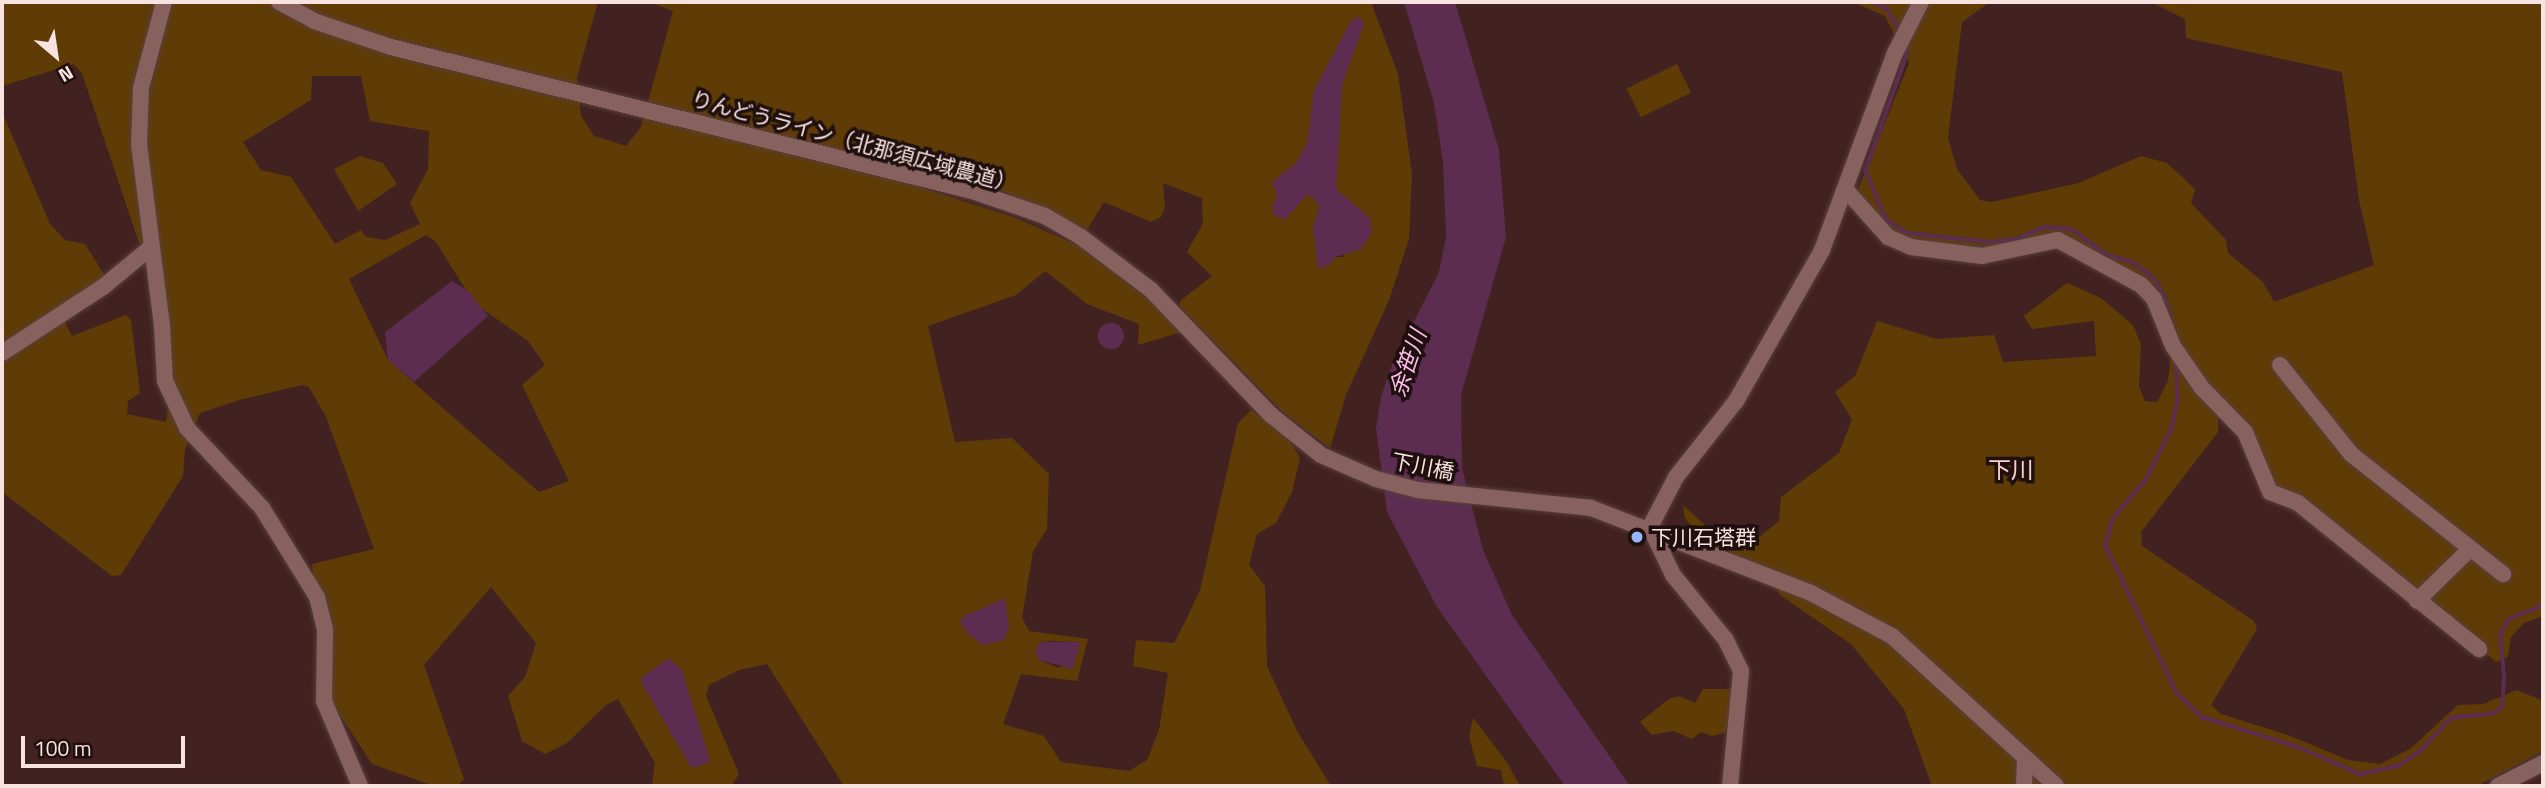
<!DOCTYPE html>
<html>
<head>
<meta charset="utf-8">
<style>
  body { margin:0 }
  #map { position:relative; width:2545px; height:788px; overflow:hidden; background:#422220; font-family:"Titillium Web","Noto Sans JP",sans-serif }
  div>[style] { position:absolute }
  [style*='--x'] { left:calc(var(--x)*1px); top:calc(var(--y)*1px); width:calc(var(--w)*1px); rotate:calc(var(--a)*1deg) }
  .green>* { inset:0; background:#5f3c05; transform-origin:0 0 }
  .water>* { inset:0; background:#5c2d51 }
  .round { border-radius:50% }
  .stream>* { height:3.5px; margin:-1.75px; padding:0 1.75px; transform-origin:1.75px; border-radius:1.75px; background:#5c2d51 }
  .roads { filter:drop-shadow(0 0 2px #593e3d) drop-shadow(0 0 2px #593e3d) }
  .minor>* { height:16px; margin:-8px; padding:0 8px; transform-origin:8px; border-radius:8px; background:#86615e }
  .dots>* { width:19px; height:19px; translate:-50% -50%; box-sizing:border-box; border:4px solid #1f100f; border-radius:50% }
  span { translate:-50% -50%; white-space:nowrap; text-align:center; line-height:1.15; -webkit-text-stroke:7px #1f100f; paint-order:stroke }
  .street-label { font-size:21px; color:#f9e3e0 }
  .poi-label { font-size:21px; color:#f9e3e0 }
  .left { translate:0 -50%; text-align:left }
  .water-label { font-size:23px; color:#fdbeeb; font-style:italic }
  .neighbourhood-label { font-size:23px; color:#fbd0cc }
  .frame { position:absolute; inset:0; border:4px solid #f9e3e0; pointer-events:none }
  .north { position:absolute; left:21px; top:21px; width:70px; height:70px; -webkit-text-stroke:5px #1f100f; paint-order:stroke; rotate:151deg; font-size:19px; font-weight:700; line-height:28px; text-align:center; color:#f9e3e0 }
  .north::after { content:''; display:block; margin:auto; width:24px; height:32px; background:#f9e3e0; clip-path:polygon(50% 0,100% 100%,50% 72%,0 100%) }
  .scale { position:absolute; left:21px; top:736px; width:164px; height:32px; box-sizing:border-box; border:4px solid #f9e3e0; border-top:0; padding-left:9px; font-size:21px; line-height:24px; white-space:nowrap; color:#f9e3e0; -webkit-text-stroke:5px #1f100f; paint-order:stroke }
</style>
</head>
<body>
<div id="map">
  <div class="green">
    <i style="clip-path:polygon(evenodd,2px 2px,598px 2px,577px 77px,581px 116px,594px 136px,626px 146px,641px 127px,673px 11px,650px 2px,1371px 2px,1398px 74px,1412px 174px,1409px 239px,1389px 300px,1346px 395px,1330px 448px,1283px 412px,1180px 307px,1180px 301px,1212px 276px,1187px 252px,1203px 223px,1202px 198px,1163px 183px,1165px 207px,1161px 217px,1151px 222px,1104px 202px,1087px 230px,987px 184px,924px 171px,919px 187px,1016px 218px,1077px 245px,1150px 300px,1181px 332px,1138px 345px,1139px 324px,1087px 304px,1045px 271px,1016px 295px,928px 326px,955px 442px,1012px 438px,1049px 474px,1047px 529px,1033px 551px,1022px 618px,1029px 631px,1088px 639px,1077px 681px,1021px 674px,1003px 724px,1044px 736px,1061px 762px,1129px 771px,1147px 760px,1159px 730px,1168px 673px,1133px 666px,1136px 640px,1174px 643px,1184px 624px,1200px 590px,1238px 423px,1251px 410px,1287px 436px,1300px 458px,1292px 492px,1276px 523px,1257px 534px,1249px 565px,1265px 586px,1267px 666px,1297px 731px,1331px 786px,844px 786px,767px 664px,739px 670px,709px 685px,706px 696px,739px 774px,731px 786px,652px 786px,655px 763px,618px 699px,606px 705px,567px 743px,545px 754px,522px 741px,508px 696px,525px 677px,536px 643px,491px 587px,424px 665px,464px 779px,457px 786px,434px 786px,372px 764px,327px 695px,312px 564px,374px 549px,326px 417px,309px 387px,302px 385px,239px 400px,200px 413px,185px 449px,183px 476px,121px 575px,112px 576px,2px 492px,2px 112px,50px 224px,65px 240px,85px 244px,110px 284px,63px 319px,72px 336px,126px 315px,131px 320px,140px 393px,128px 401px,127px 414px,166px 422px,169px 402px,152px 247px,139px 243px,82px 73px,73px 64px,2px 86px,2px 2px,312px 76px,361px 76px,370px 121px,429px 131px,428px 169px,410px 203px,420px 224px,385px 240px,366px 237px,361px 230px,335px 244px,291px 177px,261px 170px,243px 142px,311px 100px,312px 76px,2px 2px,1315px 147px,1337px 198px,1344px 257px,1335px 257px,1318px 242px,1313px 229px,1319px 207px,1313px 196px,1307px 194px,1285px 218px,1272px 207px,1315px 147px,2px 2px,426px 235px,436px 242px,474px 303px,528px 341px,545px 365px,522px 385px,569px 481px,539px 492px,388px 360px,349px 279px,426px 235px,2px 2px,1041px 642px,1050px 641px,1080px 642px,1059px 668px,1039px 660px,1041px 642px,2px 2px,669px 659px,682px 671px,693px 706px,664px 722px,641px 678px,669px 659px)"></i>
    <i style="clip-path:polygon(1853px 2px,1990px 2px,1962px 22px,1948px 138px,1957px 169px,1980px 200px,1991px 202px,2079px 183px,2141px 156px,2167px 163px,2195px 189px,2191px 203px,2226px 240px,2228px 253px,2263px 282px,2274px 302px,2374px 265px,2359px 200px,2342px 72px,2186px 38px,2185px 19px,2151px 2px,2543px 2px,2543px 616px,2524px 623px,2511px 637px,2508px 657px,2496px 662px,2292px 496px,2275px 489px,2227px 407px,2218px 417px,2218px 432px,2141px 532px,2142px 546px,2254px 621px,2257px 629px,2211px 705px,2221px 714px,2288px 735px,2348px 760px,2380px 764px,2410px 749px,2458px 705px,2483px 704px,2517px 690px,2543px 701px,2543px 751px,2477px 786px,1932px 786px,1904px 709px,1851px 644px,1780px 595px,1764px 568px,1705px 541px,1695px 531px,1685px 518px,1683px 505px,1720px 539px,1753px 542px,1779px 521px,1781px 497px,1839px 453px,1852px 419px,1835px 392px,1855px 376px,1877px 321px,1937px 339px,1994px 335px,2003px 362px,2096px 356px,2094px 321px,2032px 329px,2024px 316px,2067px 283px,2101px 298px,2133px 325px,2141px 344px,2139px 387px,2145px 401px,2157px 402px,2168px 381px,2171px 357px,2162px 302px,2065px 234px,2003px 248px,1971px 248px,1905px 240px,1888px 229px,1858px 190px,1909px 63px,1885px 16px)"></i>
    <i style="left:1677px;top:64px;width:32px;height:56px;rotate:64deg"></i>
    <i style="clip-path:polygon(360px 156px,383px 163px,397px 184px,358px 211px,334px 169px)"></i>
    <i style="clip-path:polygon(1703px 689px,1733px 689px,1727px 732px,1712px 736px,1701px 732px,1692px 739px,1673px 731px,1652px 735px,1640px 722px,1669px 699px,1679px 696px,1695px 703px)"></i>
    <i style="clip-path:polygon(1473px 718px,1506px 761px,1520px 786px,1504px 786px,1501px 770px,1477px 766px,1469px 736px)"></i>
  </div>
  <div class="water">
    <i style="clip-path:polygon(1404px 2px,1455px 2px,1499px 150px,1506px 237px,1461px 395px,1462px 468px,1483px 550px,1512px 615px,1630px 786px,1565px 786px,1437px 607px,1387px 512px,1376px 428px,1381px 397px,1392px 365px,1439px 272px,1446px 237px,1443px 162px,1434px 103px)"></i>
    <i style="clip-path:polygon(1359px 16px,1364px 24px,1342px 84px,1336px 189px,1370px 218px,1371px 234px,1361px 249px,1335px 257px,1329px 265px,1318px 269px,1313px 229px,1319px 207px,1313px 197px,1307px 195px,1285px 219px,1275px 216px,1272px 207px,1277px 195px,1272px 182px,1297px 162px,1307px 143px,1314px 90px,1351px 21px)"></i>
    <i style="clip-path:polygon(452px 281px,468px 291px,488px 316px,414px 382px,388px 360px,385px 332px)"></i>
    <i class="round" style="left:1098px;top:323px;width:26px;height:26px"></i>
    <i style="clip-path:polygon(1005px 598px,1009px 627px,1004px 640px,983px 645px,967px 633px,960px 621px,964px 616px)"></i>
    <i style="clip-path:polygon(1041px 642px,1080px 642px,1073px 669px,1039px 660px,1035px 651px)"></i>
    <i style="clip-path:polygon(669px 658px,682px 671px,709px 757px,708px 763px,696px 767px,691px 767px,642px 684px,641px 678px)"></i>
  </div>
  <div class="stream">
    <i style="--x:1872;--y:2;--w:17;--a:25"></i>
    <i style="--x:1887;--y:9;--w:26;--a:59"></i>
    <i style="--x:1906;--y:40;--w:13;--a:81"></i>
    <i style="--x:1908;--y:53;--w:125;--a:109.6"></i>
    <i style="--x:1866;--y:171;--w:52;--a:67.4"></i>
    <i style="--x:1886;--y:219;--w:25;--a:34"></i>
    <i style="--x:1907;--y:233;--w:84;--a:6.1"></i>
    <i style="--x:1991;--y:242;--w:28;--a:-8"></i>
    <i style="--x:2019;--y:238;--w:27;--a:-24"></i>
    <i style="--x:2044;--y:227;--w:28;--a:4"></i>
    <i style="--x:2072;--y:229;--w:42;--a:36.3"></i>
    <i style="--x:2106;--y:254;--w:28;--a:17"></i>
    <i style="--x:2133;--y:262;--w:25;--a:37"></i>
    <i style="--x:2153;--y:277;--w:22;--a:58"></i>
    <i style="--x:2165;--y:296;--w:50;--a:74.8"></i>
    <i style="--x:2176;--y:358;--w:42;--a:87.3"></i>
    <i style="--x:2178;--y:400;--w:30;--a:102"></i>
    <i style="--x:2172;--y:429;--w:57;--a:117"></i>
    <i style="--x:2146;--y:480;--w:51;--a:130.2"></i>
    <i style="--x:2113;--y:519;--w:28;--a:105"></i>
    <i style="--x:2106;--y:546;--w:163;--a:64.2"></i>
    <i style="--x:2177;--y:693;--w:35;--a:44"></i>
    <i style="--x:2202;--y:717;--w:101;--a:17.4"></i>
    <i style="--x:2298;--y:747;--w:68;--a:23.5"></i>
    <i style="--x:2360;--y:774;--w:39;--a:-12"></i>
    <i style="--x:2398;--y:766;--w:27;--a:-34"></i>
    <i style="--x:2420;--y:751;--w:45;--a:-46.8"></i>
    <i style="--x:2451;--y:718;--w:43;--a:-6.6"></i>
    <i style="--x:2494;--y:713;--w:10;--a:-37"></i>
    <i style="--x:2502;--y:707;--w:31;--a:-86"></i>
    <i style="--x:2504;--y:676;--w:42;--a:-95.4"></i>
    <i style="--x:2500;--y:634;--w:17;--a:-59"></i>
    <i style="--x:2509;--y:619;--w:37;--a:-22"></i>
  </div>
  <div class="roads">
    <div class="minor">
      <i style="--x:164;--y:2;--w:89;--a:105"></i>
      <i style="--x:141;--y:88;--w:56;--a:92"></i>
      <i style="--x:139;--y:144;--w:183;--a:82.8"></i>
      <i style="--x:162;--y:326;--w:55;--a:86.9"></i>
      <i style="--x:165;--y:381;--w:52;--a:64.9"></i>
      <i style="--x:187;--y:428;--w:110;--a:46.8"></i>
      <i style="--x:262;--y:508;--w:105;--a:58.3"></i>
      <i style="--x:317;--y:597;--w:34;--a:76"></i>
      <i style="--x:325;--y:630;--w:71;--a:90.8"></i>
      <i style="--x:324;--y:701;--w:92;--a:67"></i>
      <i style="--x:279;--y:2;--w:40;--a:28"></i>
      <i style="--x:314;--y:21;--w:81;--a:18.7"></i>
      <i style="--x:391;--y:47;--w:599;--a:13.92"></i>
      <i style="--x:972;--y:191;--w:77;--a:18.9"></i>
      <i style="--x:1045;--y:216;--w:42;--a:30.3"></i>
      <i style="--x:1081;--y:237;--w:88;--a:37.1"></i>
      <i style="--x:1151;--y:290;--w:173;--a:46.2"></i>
      <i style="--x:1271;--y:415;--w:64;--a:38.7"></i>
      <i style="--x:1321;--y:455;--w:60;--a:23.6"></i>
      <i style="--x:1376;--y:479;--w:43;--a:14.7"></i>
      <i style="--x:1418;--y:490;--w:174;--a:5.9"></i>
      <i style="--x:1591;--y:508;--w:236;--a:21.1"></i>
      <i style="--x:1811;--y:593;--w:92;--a:28"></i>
      <i style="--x:1892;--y:636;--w:222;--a:42.4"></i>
      <i style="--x:1847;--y:191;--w:62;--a:48.3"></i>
      <i style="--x:1888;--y:237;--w:25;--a:23"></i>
      <i style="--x:1911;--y:247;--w:72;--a:7.2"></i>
      <i style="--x:1982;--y:256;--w:78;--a:-11.9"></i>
      <i style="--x:2058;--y:240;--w:94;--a:28.5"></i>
      <i style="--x:2141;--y:285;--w:19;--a:47"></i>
      <i style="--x:2154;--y:299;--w:51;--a:68"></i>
      <i style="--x:2173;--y:346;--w:51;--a:55.4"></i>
      <i style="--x:2202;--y:388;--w:62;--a:45.7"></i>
      <i style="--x:2245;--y:432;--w:65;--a:67.4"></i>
      <i style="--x:2270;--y:492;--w:30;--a:21"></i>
      <i style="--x:2298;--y:503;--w:233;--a:38.9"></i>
      <i style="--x:2;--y:353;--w:121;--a:-33.2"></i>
      <i style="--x:103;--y:287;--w:61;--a:-39.7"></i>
      <i style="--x:2280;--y:365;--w:114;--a:51.4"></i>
      <i style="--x:2351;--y:454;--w:194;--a:38.3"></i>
      <i style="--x:2417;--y:601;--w:74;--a:-44.5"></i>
      <i style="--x:1730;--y:786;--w:116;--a:-84.5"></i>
      <i style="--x:1741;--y:671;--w:34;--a:-116"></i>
      <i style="--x:1726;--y:640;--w:84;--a:-129.2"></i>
      <i style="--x:1673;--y:575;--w:53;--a:-115.6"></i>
      <i style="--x:1650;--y:527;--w:56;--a:-62.5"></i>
      <i style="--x:1676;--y:477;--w:97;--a:-51.7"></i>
      <i style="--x:1736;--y:401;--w:174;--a:-60.3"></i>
      <i style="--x:1822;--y:250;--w:210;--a:-69.7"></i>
      <i style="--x:1895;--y:53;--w:57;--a:-63"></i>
      <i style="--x:2024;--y:786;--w:27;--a:-88"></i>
      <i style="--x:2498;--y:786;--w:51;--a:-27.1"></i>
    </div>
  </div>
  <div class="dots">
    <i style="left:1637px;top:537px;background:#96b6fd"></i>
  </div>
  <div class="street-label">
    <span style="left:854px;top:141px;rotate:15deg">りんどうライン（北那須広域農道）</span>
    <span style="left:1423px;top:466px;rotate:11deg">下川橋</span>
  </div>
  <div class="poi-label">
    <span class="left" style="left:1651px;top:537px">下川石塔群</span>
  </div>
  <div class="water-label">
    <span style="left:1408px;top:363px;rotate:-71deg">余笹川</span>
  </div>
  <div class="neighbourhood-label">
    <span style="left:2011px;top:470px">下川</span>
  </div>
  <div class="frame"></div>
  <div class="north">N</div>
  <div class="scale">100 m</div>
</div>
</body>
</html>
